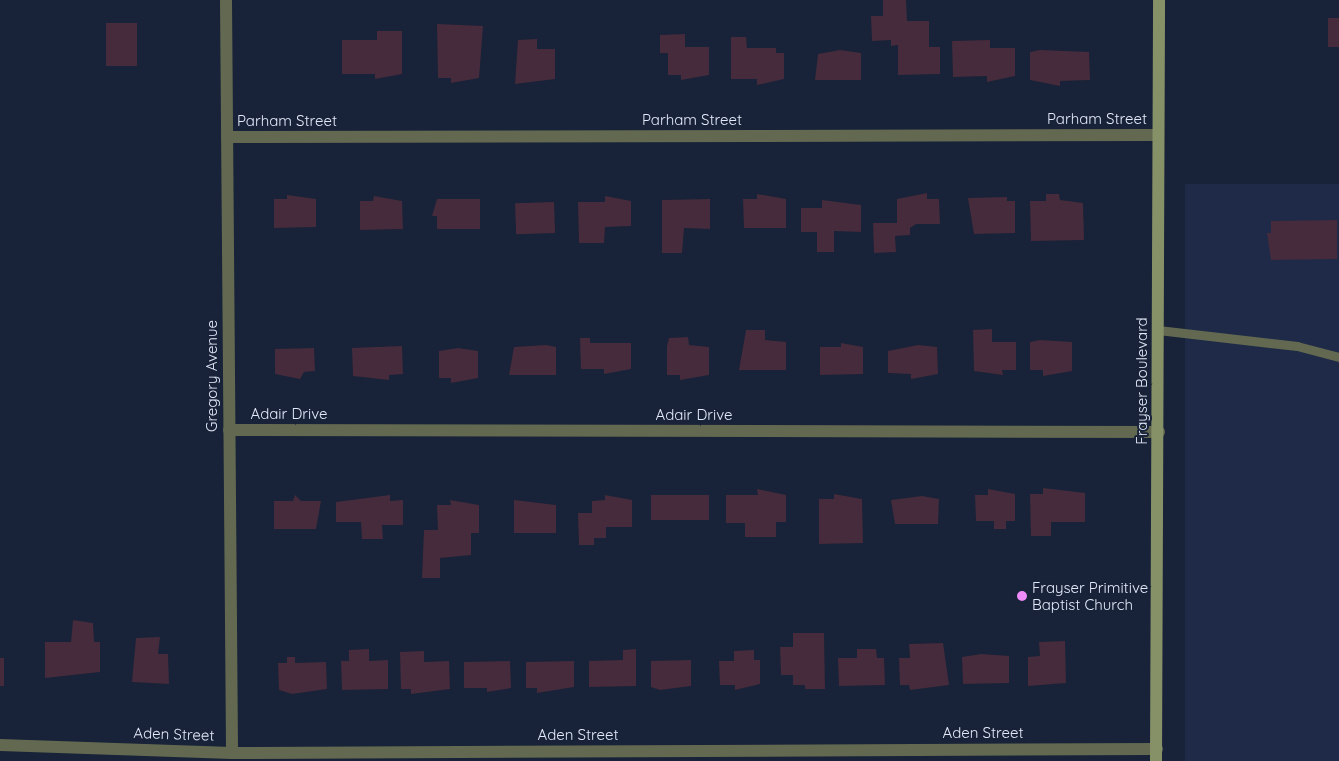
<!DOCTYPE html>
<html>
<head>
<meta charset="utf-8">
<style>
  body { margin:0 }
  #map { position:relative; width:1339px; height:761px; overflow:hidden; background:#182238; font-family:Quicksand,sans-serif }
  div>[style] { position:absolute }
  [style*='--x'] { left:calc(var(--x)*1px); top:calc(var(--y)*1px); width:calc(var(--w)*1px); rotate:calc(var(--a)*1deg) }
  .built>* { inset:0; background:#1e2a47; transform-origin:0 0 }
  .building>* { inset:0; background:#452b3b; transform-origin:0 0 }
  .service>* { height:9px; margin:-4.5px; padding:0 4.5px; transform-origin:4.5px; border-radius:4.5px; background:#626950 }
  .minor>* { height:12px; margin:-6px; padding:0 6px; transform-origin:6px; border-radius:6px; background:#626950 }
  .secondary>* { height:12px; margin:-6px; padding:0 6px; transform-origin:6px; border-radius:6px; background:#879168 }
  .dots>* { width:14px; height:14px; translate:-50% -50%; box-sizing:border-box; border:2px solid #182238; border-radius:50% }
  span { translate:-50% -50%; white-space:nowrap; text-align:center; line-height:1.15; -webkit-text-stroke:4px #182238; paint-order:stroke }
  .street-label { font-size:15px; color:#e2eaf9 }
  .poi-label { font-size:15px; color:#e2eaf9 }
  .left { translate:0 -50%; text-align:left }
</style>
</head>
<body>
<div id="map">
  <div class="built">
    <i style="left:1339px;top:184px;width:577px;height:154px;rotate:90deg"></i>
  </div>
  <div class="building">
    <i style="clip-path:polygon(883px 0,906px 0,907px 21px,929px 21px,929px 47px,940px 47px,940px 74px,898px 75px,898px 45px,891px 46px,891px 40px,872px 41px,871px 16px,883px 16px)"></i>
    <i style="left:1328px;top:18px;width:11px;height:29px"></i>
    <i style="left:106px;top:23px;width:31px;height:43px"></i>
    <i style="clip-path:polygon(437px 24px,483px 26px,479px 78px,451px 83px,451px 78px,438px 78px)"></i>
    <i style="clip-path:polygon(377px 31px,402px 31px,402px 74px,375px 79px,375px 74px,342px 74px,342px 40px,377px 40px)"></i>
    <i style="clip-path:polygon(685px 34px,685px 47px,709px 47px,709px 75px,681px 80px,681px 75px,668px 75px,668px 53px,660px 53px,660px 35px)"></i>
    <i style="clip-path:polygon(731px 37px,746px 37px,747px 48px,776px 48px,776px 53px,784px 53px,784px 79px,757px 85px,757px 79px,731px 79px)"></i>
    <i style="clip-path:polygon(537px 39px,537px 49px,555px 49px,555px 79px,515px 84px,518px 40px)"></i>
    <i style="clip-path:polygon(990px 40px,990px 48px,1015px 48px,1015px 76px,987px 82px,987px 76px,953px 77px,952px 41px)"></i>
    <i style="clip-path:polygon(840px 50px,861px 53px,861px 80px,815px 80px,818px 54px)"></i>
    <i style="clip-path:polygon(1040px 50px,1089px 52px,1090px 80px,1060px 81px,1060px 86px,1030px 80px,1030px 52px)"></i>
    <i style="clip-path:polygon(927px 193px,927px 199px,939px 199px,940px 224px,916px 224px,910px 228px,910px 235px,895px 236px,896px 252px,874px 253px,873px 223px,897px 223px,897px 199px)"></i>
    <i style="clip-path:polygon(757px 194px,786px 199px,786px 228px,744px 228px,743px 199px,757px 199px)"></i>
    <i style="clip-path:polygon(1046px 194px,1059px 194px,1060px 200px,1083px 203px,1084px 240px,1031px 241px,1030px 201px,1046px 201px)"></i>
    <i style="clip-path:polygon(287px 195px,316px 199px,316px 227px,274px 228px,274px 199px,287px 199px)"></i>
    <i style="clip-path:polygon(374px 196px,402px 201px,403px 229px,360px 230px,360px 201px,373px 201px)"></i>
    <i style="clip-path:polygon(605px 196px,631px 201px,631px 226px,605px 227px,604px 243px,579px 243px,578px 202px,605px 202px)"></i>
    <i style="clip-path:polygon(1007px 197px,1007px 201px,1015px 201px,1015px 233px,974px 234px,968px 198px)"></i>
    <i style="clip-path:polygon(437px 199px,480px 199px,480px 229px,437px 229px,437px 216px,432px 216px)"></i>
    <i style="clip-path:polygon(710px 199px,710px 229px,684px 228px,682px 253px,662px 253px,662px 200px)"></i>
    <i style="clip-path:polygon(822px 200px,861px 205px,861px 232px,834px 231px,834px 252px,817px 252px,817px 232px,801px 232px,801px 208px,822px 208px)"></i>
    <i style="left:554px;top:202px;width:31px;height:39px;rotate:88deg"></i>
    <i style="clip-path:polygon(1337px 220px,1337px 259px,1271px 260px,1267px 233px,1271px 233px,1271px 221px)"></i>
    <i style="clip-path:polygon(992px 329px,992px 342px,1016px 342px,1016px 370px,1002px 370px,1003px 375px,974px 371px,973px 330px)"></i>
    <i style="clip-path:polygon(746px 330px,765px 330px,765px 340px,786px 342px,786px 370px,739px 370px)"></i>
    <i style="clip-path:polygon(688px 337px,689px 345px,709px 347px,709px 375px,680px 380px,680px 375px,667px 375px,667px 346px,669px 338px)"></i>
    <i style="clip-path:polygon(580px 338px,590px 338px,590px 343px,631px 343px,631px 369px,604px 374px,604px 369px,581px 369px)"></i>
    <i style="clip-path:polygon(1040px 340px,1072px 342px,1072px 371px,1043px 376px,1043px 370px,1030px 370px,1030px 342px)"></i>
    <i style="clip-path:polygon(841px 343px,863px 347px,863px 374px,820px 375px,820px 347px,841px 347px)"></i>
    <i style="clip-path:polygon(546px 345px,556px 347px,556px 375px,509px 375px,514px 347px)"></i>
    <i style="clip-path:polygon(918px 345px,937px 347px,938px 374px,911px 379px,911px 374px,888px 373px,888px 351px)"></i>
    <i style="clip-path:polygon(402px 346px,403px 374px,389px 375px,389px 380px,353px 376px,352px 348px)"></i>
    <i style="clip-path:polygon(314px 348px,315px 371px,304px 372px,300px 379px,275px 374px,275px 349px)"></i>
    <i style="clip-path:polygon(458px 348px,478px 351px,478px 378px,451px 383px,451px 378px,439px 378px,439px 351px)"></i>
    <i style="clip-path:polygon(1043px 488px,1085px 493px,1085px 522px,1051px 522px,1051px 536px,1031px 536px,1030px 494px,1043px 494px)"></i>
    <i style="clip-path:polygon(757px 489px,786px 495px,786px 522px,776px 522px,776px 537px,745px 537px,745px 523px,726px 523px,726px 495px,758px 495px)"></i>
    <i style="clip-path:polygon(988px 489px,1015px 494px,1015px 521px,1006px 521px,1006px 529px,994px 529px,994px 521px,976px 521px,975px 495px,988px 495px)"></i>
    <i style="clip-path:polygon(834px 494px,862px 499px,863px 543px,819px 544px,819px 499px,834px 499px)"></i>
    <i style="clip-path:polygon(295px 495px,301px 501px,321px 501px,316px 529px,274px 529px,274px 501px,293px 501px)"></i>
    <i style="clip-path:polygon(390px 495px,390px 501px,403px 500px,403px 525px,382px 525px,383px 539px,362px 539px,361px 522px,336px 522px,336px 502px)"></i>
    <i style="clip-path:polygon(605px 495px,632px 500px,632px 527px,606px 527px,606px 538px,594px 538px,594px 545px,579px 545px,578px 513px,592px 513px,592px 501px,605px 500px)"></i>
    <i style="left:651px;top:495px;width:58px;height:25px"></i>
    <i style="clip-path:polygon(922px 496px,939px 499px,938px 524px,895px 524px,891px 500px)"></i>
    <i style="clip-path:polygon(450px 500px,479px 505px,479px 533px,471px 533px,471px 555px,440px 558px,440px 578px,422px 578px,424px 530px,438px 530px,437px 505px,451px 505px)"></i>
    <i style="clip-path:polygon(514px 500px,556px 505px,556px 533px,514px 533px)"></i>
    <i style="clip-path:polygon(73px 620px,93px 623px,94px 642px,100px 642px,100px 672px,45px 678px,45px 642px,71px 642px)"></i>
    <i style="clip-path:polygon(793px 633px,824px 633px,825px 689px,805px 689px,805px 685px,793px 685px,793px 675px,781px 675px,780px 647px,793px 647px)"></i>
    <i style="clip-path:polygon(160px 637px,158px 654px,168px 654px,169px 684px,132px 682px,136px 638px)"></i>
    <i style="clip-path:polygon(1065px 641px,1066px 683px,1028px 686px,1028px 657px,1040px 656px,1039px 642px)"></i>
    <i style="clip-path:polygon(943px 643px,949px 685px,910px 690px,909px 685px,900px 685px,899px 658px,910px 658px,909px 644px)"></i>
    <i style="clip-path:polygon(369px 649px,369px 661px,388px 660px,388px 689px,342px 690px,341px 661px,349px 661px,349px 650px)"></i>
    <i style="clip-path:polygon(636px 649px,636px 686px,589px 687px,589px 661px,623px 660px,623px 650px)"></i>
    <i style="clip-path:polygon(857px 649px,876px 649px,877px 658px,884px 658px,885px 685px,839px 686px,838px 658px,857px 658px)"></i>
    <i style="clip-path:polygon(754px 650px,754px 660px,760px 660px,760px 684px,735px 690px,735px 685px,720px 685px,719px 661px,734px 661px,734px 651px)"></i>
    <i style="clip-path:polygon(424px 651px,424px 662px,449px 661px,450px 689px,411px 694px,411px 689px,401px 689px,400px 652px)"></i>
    <i style="clip-path:polygon(981px 654px,1009px 656px,1009px 683px,963px 684px,962px 657px)"></i>
    <i style="clip-path:polygon(287px 657px,295px 657px,295px 663px,326px 662px,327px 689px,292px 694px,279px 690px,278px 663px,287px 663px)"></i>
    <i style="left:0;top:658px;width:4px;height:28px"></i>
    <i style="clip-path:polygon(691px 660px,691px 686px,660px 690px,651px 687px,651px 661px)"></i>
    <i style="clip-path:polygon(510px 661px,511px 688px,487px 692px,487px 688px,464px 688px,464px 662px)"></i>
    <i style="clip-path:polygon(574px 661px,574px 687px,537px 693px,537px 688px,526px 688px,526px 662px)"></i>
  </div>
  <div class="service">
    <i style="--x:1158;--y:330;--w:140;--a:6.6"></i>
    <i style="--x:1297;--y:346;--w:43;--a:14.7"></i>
  </div>
  <div class="minor">
    <i style="--x:226;--y:0;--w:753;--a:89.54"></i>
    <i style="--x:227;--y:137;--w:930;--a:-0.12"></i>
    <i style="--x:229;--y:430;--w:930;--a:0.12"></i>
    <i style="--x:0;--y:745;--w:232;--a:2"></i>
    <i style="--x:232;--y:753;--w:925;--a:-0.25"></i>
  </div>
  <div class="secondary">
    <i style="--x:1156;--y:761;--w:761;--a:-89.77"></i>
  </div>
  <div class="dots">
    <i style="left:1022px;top:596px;background:#ed8cf9"></i>
  </div>
  <div class="street-label">
    <span style="left:1097px;top:119px">Parham Street</span>
    <span style="left:692px;top:120px">Parham Street</span>
    <span style="left:287px;top:121px">Parham Street</span>
    <span style="left:212px;top:376px;rotate:-90deg">Gregory Avenue</span>
    <span style="left:1142px;top:381px;rotate:-90deg">Frayser Boulevard</span>
    <span style="left:289px;top:414px">Adair Drive</span>
    <span style="left:694px;top:415px">Adair Drive</span>
    <span style="left:983px;top:733px">Aden Street</span>
    <span style="left:174px;top:734px;rotate:2deg">Aden Street</span>
    <span style="left:578px;top:735px">Aden Street</span>
  </div>
  <div class="poi-label">
    <span class="left" style="left:1032px;top:596px">Frayser Primitive<br>Baptist Church</span>
  </div>
</div>
</body>
</html>
